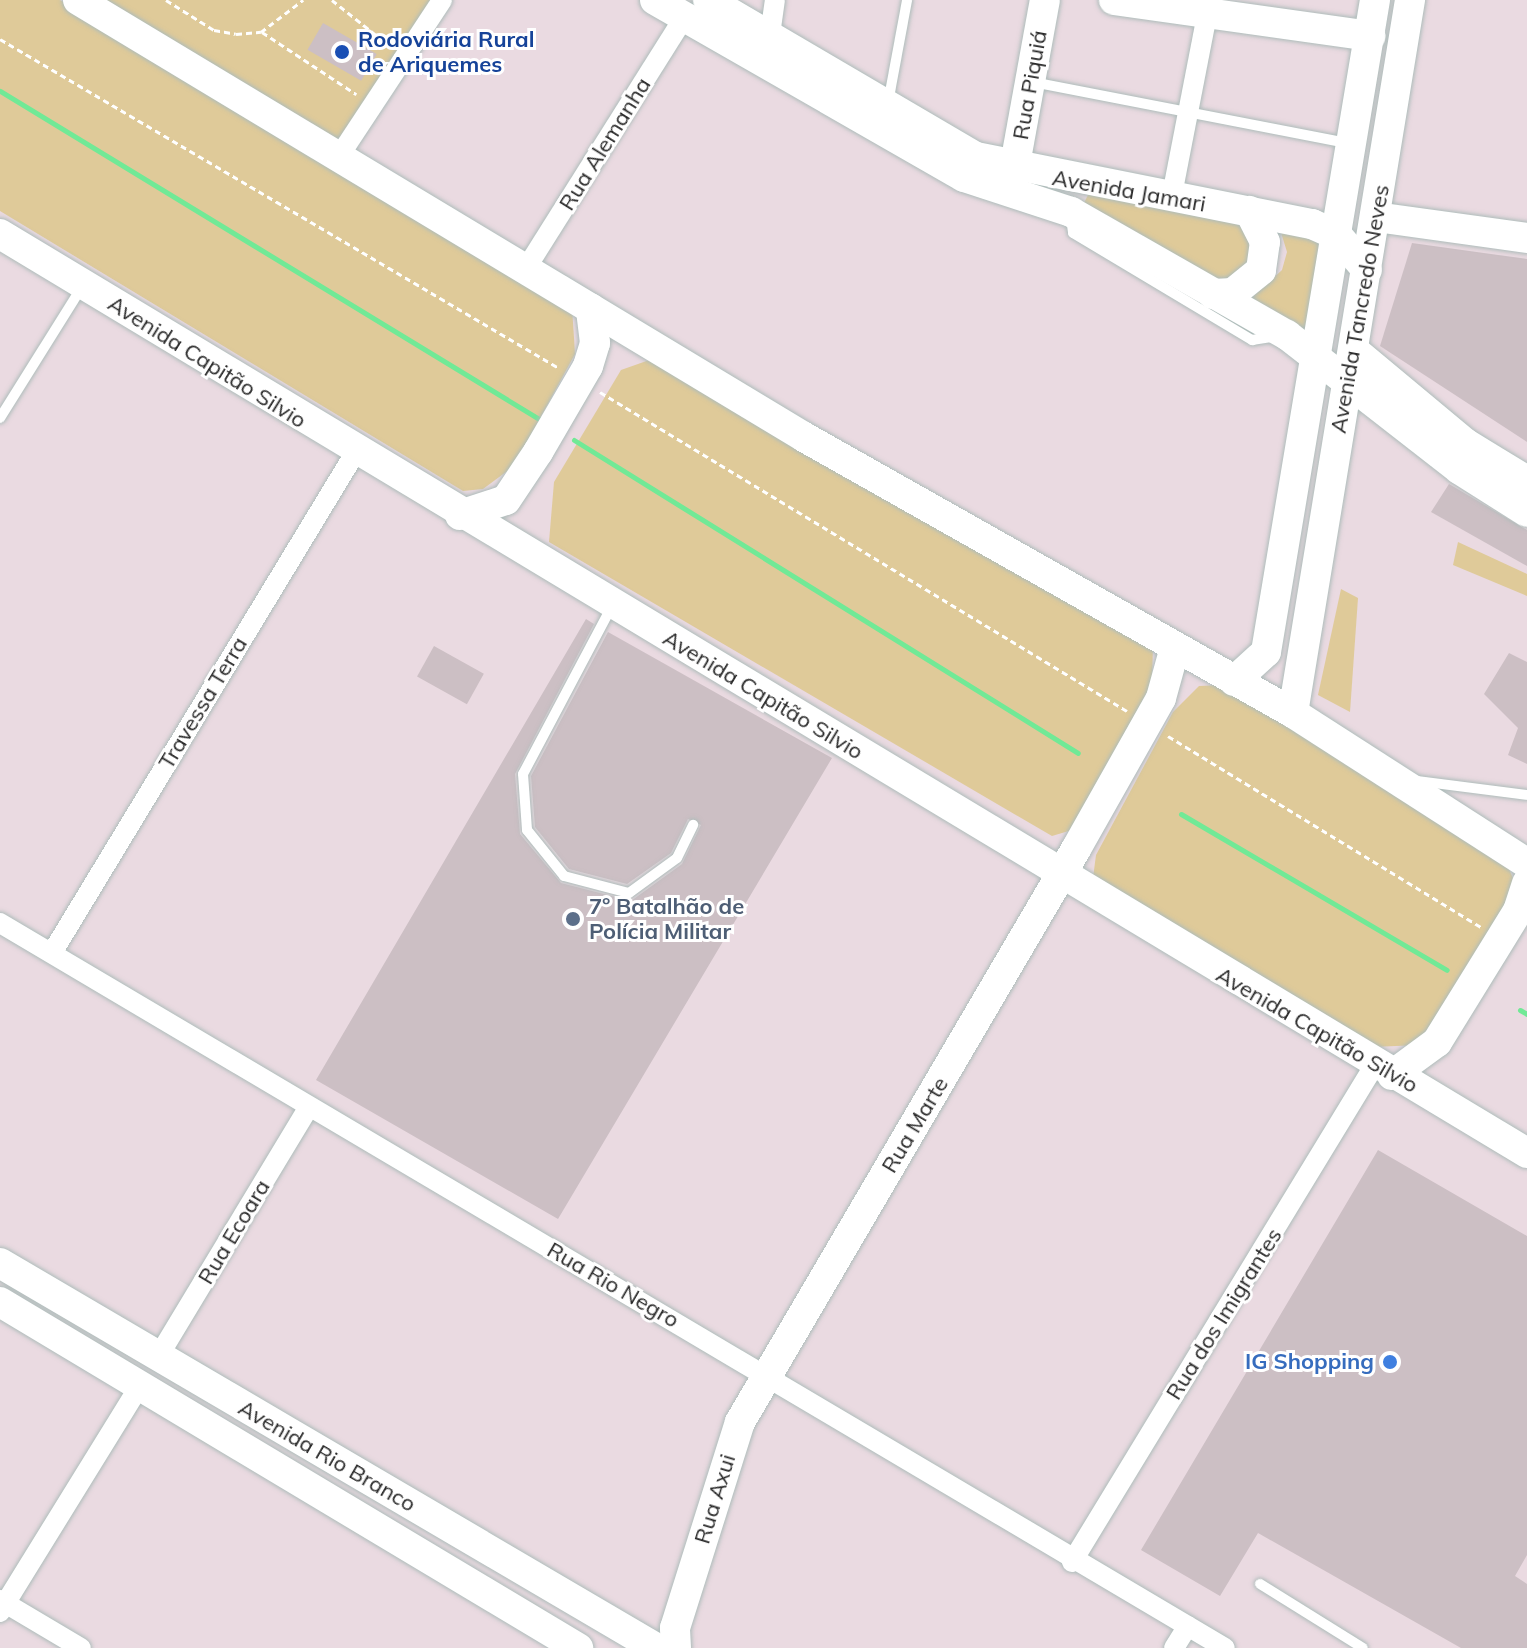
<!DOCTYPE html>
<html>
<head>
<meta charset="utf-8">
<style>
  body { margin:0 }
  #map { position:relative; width:1527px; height:1648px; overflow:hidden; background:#eadae1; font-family:Mulish,sans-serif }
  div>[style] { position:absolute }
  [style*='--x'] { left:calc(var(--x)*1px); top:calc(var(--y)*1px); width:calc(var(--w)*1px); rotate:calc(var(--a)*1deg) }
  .green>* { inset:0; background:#dfca99 }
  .stream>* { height:5px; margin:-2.5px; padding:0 2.5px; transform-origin:2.5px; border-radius:2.5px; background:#71e996 }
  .building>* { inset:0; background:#ccbfc4; transform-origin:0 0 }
  .path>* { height:3px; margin-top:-1.5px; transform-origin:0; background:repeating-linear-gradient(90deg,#fff 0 6px,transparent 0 10px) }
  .roads { filter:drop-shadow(0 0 2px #aebcba) drop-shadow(0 0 2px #aebcba) }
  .lane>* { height:10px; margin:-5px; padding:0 5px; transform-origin:5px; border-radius:5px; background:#fff }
  .street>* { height:20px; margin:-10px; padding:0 10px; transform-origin:10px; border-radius:10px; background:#fff }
  .secondary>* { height:30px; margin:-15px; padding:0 15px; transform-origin:15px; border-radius:15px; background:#fff }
  .dots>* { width:22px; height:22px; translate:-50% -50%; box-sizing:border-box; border:4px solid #fff; border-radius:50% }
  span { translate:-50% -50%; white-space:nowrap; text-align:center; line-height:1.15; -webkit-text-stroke:6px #fff; paint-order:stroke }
  .transit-label { font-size:22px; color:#164399; font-weight:700 }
  .left { translate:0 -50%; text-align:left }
  .street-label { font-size:22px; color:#282828 }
  .service-label { font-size:22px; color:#4e5e75; font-weight:700 }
  .shop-label { font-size:22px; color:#366cbe; font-weight:700 }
  .right { translate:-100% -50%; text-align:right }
</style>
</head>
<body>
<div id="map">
  <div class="green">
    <i style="clip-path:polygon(0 0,60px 0,572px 307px,575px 354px,514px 466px,483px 489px,463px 491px,0 211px)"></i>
    <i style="clip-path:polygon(95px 0,433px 0,341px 145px)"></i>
    <i style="clip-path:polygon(1090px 191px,1251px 225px,1259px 265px,1218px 286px,1083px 205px)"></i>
    <i style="clip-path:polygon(1279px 226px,1339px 234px,1323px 339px,1246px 303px,1282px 270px,1287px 252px)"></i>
    <i style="clip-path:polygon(655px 358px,1153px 645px,1152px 683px,1072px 830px,1052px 836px,549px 542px,554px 482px,621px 370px)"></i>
    <i style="clip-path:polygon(1458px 542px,1527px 574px,1527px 596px,1453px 565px)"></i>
    <i style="clip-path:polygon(1341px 589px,1358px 598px,1350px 712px,1318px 695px)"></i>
    <i style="clip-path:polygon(1222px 685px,1502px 852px,1517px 888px,1419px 1045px,1373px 1047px,1093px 878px,1096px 855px,1173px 712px,1199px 686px)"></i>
  </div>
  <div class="stream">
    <i style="--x:0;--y:91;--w:637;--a:31.32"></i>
    <i style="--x:574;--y:440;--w:593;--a:31.84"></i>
    <i style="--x:1181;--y:814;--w:308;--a:30.4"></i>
    <i style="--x:1520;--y:1010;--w:8;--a:30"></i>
  </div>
  <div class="building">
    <i style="left:323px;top:23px;width:62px;height:31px;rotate:30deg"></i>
    <i style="clip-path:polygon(1412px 243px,1527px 259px,1527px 442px,1380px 346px)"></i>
    <i style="clip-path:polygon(1449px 484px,1527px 530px,1527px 566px,1431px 512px)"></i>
    <i style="clip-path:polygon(586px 619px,594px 624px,515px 774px,520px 834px,561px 883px,631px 901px,682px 864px,701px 825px,688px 819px,671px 853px,627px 884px,569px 869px,535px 827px,531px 776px,608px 632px,832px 758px,558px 1219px,316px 1080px)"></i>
    <i style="left:434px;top:646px;width:57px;height:35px;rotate:29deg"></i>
    <i style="clip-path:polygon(1509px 653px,1527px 662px,1527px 764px,1508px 755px,1518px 728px,1484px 694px)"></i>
    <i style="clip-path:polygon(1378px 1150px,1527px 1236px,1527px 1555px,1515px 1576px,1527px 1584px,1527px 1648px,1461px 1648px,1258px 1533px,1220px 1596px,1141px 1550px)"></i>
  </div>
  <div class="path">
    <i style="--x:166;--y:0;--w:57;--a:32"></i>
    <i style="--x:214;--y:30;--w:22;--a:10"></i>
    <i style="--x:236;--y:34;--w:25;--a:-5"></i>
    <i style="--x:261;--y:32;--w:53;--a:-37.3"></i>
    <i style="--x:332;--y:0;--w:75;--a:38.5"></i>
    <i style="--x:262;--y:32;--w:113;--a:33.4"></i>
    <i style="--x:0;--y:39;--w:649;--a:30.48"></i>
    <i style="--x:600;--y:392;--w:616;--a:31.19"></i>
    <i style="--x:1168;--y:736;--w:368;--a:31.4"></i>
  </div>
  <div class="roads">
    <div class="lane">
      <i style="--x:1033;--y:82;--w:320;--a:11"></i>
      <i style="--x:888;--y:103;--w:105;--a:-79.5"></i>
      <i style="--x:1071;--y:218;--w:15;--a:82"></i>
      <i style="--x:1073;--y:233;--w:209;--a:30.9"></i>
      <i style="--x:1252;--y:340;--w:24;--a:-9"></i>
      <i style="--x:0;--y:418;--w:155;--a:-58"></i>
      <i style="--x:612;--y:606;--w:190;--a:117.9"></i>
      <i style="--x:523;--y:774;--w:56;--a:85.9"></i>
      <i style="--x:527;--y:830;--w:59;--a:51.2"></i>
      <i style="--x:564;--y:876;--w:67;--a:14.7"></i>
      <i style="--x:629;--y:893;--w:59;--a:-36.1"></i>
      <i style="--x:677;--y:858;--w:37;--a:-64"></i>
      <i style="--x:1418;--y:781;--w:110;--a:7.3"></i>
      <i style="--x:1260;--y:1584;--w:121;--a:31.9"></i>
    </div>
    <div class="street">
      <i style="--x:770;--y:35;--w:35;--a:-82"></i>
      <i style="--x:338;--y:158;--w:189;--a:-56.6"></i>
      <i style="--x:1171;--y:200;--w:200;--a:-79"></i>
      <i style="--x:525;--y:270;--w:298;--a:-57.8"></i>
      <i style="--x:0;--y:923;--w:1423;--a:30.62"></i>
      <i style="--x:52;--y:953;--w:585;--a:-58.78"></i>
      <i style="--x:158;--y:1357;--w:292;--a:-58.9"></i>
      <i style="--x:1072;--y:1562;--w:581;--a:-58.66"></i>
      <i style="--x:0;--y:1600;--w:94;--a:30.7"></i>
      <i style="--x:0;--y:1612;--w:267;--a:-58.3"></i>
      <i style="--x:1174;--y:1648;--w:26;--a:-58"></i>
    </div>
    <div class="secondary">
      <i style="--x:78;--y:0;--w:847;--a:31.04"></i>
      <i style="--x:804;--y:437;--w:562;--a:29.44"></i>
      <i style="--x:1293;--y:713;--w:278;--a:32.7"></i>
      <i style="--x:655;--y:0;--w:356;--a:29.8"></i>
      <i style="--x:964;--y:177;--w:113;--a:18.1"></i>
      <i style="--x:1071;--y:212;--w:249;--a:29.7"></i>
      <i style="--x:1287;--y:335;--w:218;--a:37.9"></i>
      <i style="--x:1459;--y:469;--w:80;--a:32.3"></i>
      <i style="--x:708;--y:0;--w:311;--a:30.4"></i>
      <i style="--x:976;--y:157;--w:343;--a:11.3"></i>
      <i style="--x:1312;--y:224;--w:27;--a:24"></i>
      <i style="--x:1337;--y:235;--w:46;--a:49.4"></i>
      <i style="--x:1114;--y:0;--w:259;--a:8"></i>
      <i style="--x:1014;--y:170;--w:173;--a:-79.7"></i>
      <i style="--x:1376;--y:217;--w:152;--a:7.9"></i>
      <i style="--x:0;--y:234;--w:1782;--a:31.04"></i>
      <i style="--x:1213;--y:294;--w:20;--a:-3"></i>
      <i style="--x:1233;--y:293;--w:36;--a:-39"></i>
      <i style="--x:1261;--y:270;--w:28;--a:-82"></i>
      <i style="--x:1265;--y:242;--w:35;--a:-117"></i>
      <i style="--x:1357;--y:353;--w:141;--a:39.8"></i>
      <i style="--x:1465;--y:443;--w:73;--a:31.5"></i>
      <i style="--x:460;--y:515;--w:48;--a:-18.1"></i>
      <i style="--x:506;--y:500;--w:58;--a:-56.3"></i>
      <i style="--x:538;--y:452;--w:99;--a:-59.8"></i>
      <i style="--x:588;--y:366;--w:24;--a:-73"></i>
      <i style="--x:595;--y:343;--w:35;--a:-97"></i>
      <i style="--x:1234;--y:681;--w:43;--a:-42.2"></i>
      <i style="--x:1266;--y:652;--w:661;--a:-80.51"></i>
      <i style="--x:1293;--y:713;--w:723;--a:-80.68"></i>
      <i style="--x:1392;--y:1075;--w:56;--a:-36.3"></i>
      <i style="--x:1437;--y:1042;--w:154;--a:-58.3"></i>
      <i style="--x:1518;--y:911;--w:29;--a:-72"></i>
      <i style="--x:0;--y:1263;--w:761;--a:30.41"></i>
      <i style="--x:0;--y:1302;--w:674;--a:30.91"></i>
      <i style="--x:676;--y:1648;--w:20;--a:-93"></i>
      <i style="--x:675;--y:1628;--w:216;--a:-72.5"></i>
      <i style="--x:740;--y:1422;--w:664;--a:-59.61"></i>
      <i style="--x:1076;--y:849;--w:173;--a:-60.6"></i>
      <i style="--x:1161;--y:698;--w:53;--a:-74.6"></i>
    </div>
  </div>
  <div class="dots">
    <i style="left:342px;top:52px;background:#1a4fb4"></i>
    <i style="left:573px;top:919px;background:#5c6f8a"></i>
    <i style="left:1390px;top:1362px;background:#3f7fe0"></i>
  </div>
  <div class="transit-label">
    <span class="left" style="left:358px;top:52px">Rodoviária Rural<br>de Ariquemes</span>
  </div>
  <div class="street-label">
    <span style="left:1030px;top:85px;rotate:-80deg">Rua Piquiá</span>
    <span style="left:605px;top:144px;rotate:-58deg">Rua Alemanha</span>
    <span style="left:1129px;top:191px;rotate:10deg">Avenida Jamari</span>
    <span style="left:1360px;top:309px;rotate:-80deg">Avenida Tancredo Neves</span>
    <span style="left:207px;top:362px;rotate:32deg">Avenida Capitão Silvio</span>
    <span style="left:763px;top:695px;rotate:31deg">Avenida Capitão Silvio</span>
    <span style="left:203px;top:703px;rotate:-59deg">Travessa Terra</span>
    <span style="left:1317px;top:1030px;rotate:30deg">Avenida Capitão Silvio</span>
    <span style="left:915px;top:1125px;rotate:-59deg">Rua Marte</span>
    <span style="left:234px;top:1232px;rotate:-59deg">Rua Ecoara</span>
    <span style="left:613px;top:1285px;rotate:30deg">Rua Rio Negro</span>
    <span style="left:1224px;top:1314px;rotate:-58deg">Rua dos Imigrantes</span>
    <span style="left:327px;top:1456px;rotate:30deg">Avenida Rio Branco</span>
    <span style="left:715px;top:1499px;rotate:-73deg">Rua Axui</span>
  </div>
  <div class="service-label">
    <span class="left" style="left:589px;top:919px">7º Batalhão de<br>Polícia Militar</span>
  </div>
  <div class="shop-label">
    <span class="right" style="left:1374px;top:1362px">IG Shopping</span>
  </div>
</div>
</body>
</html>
